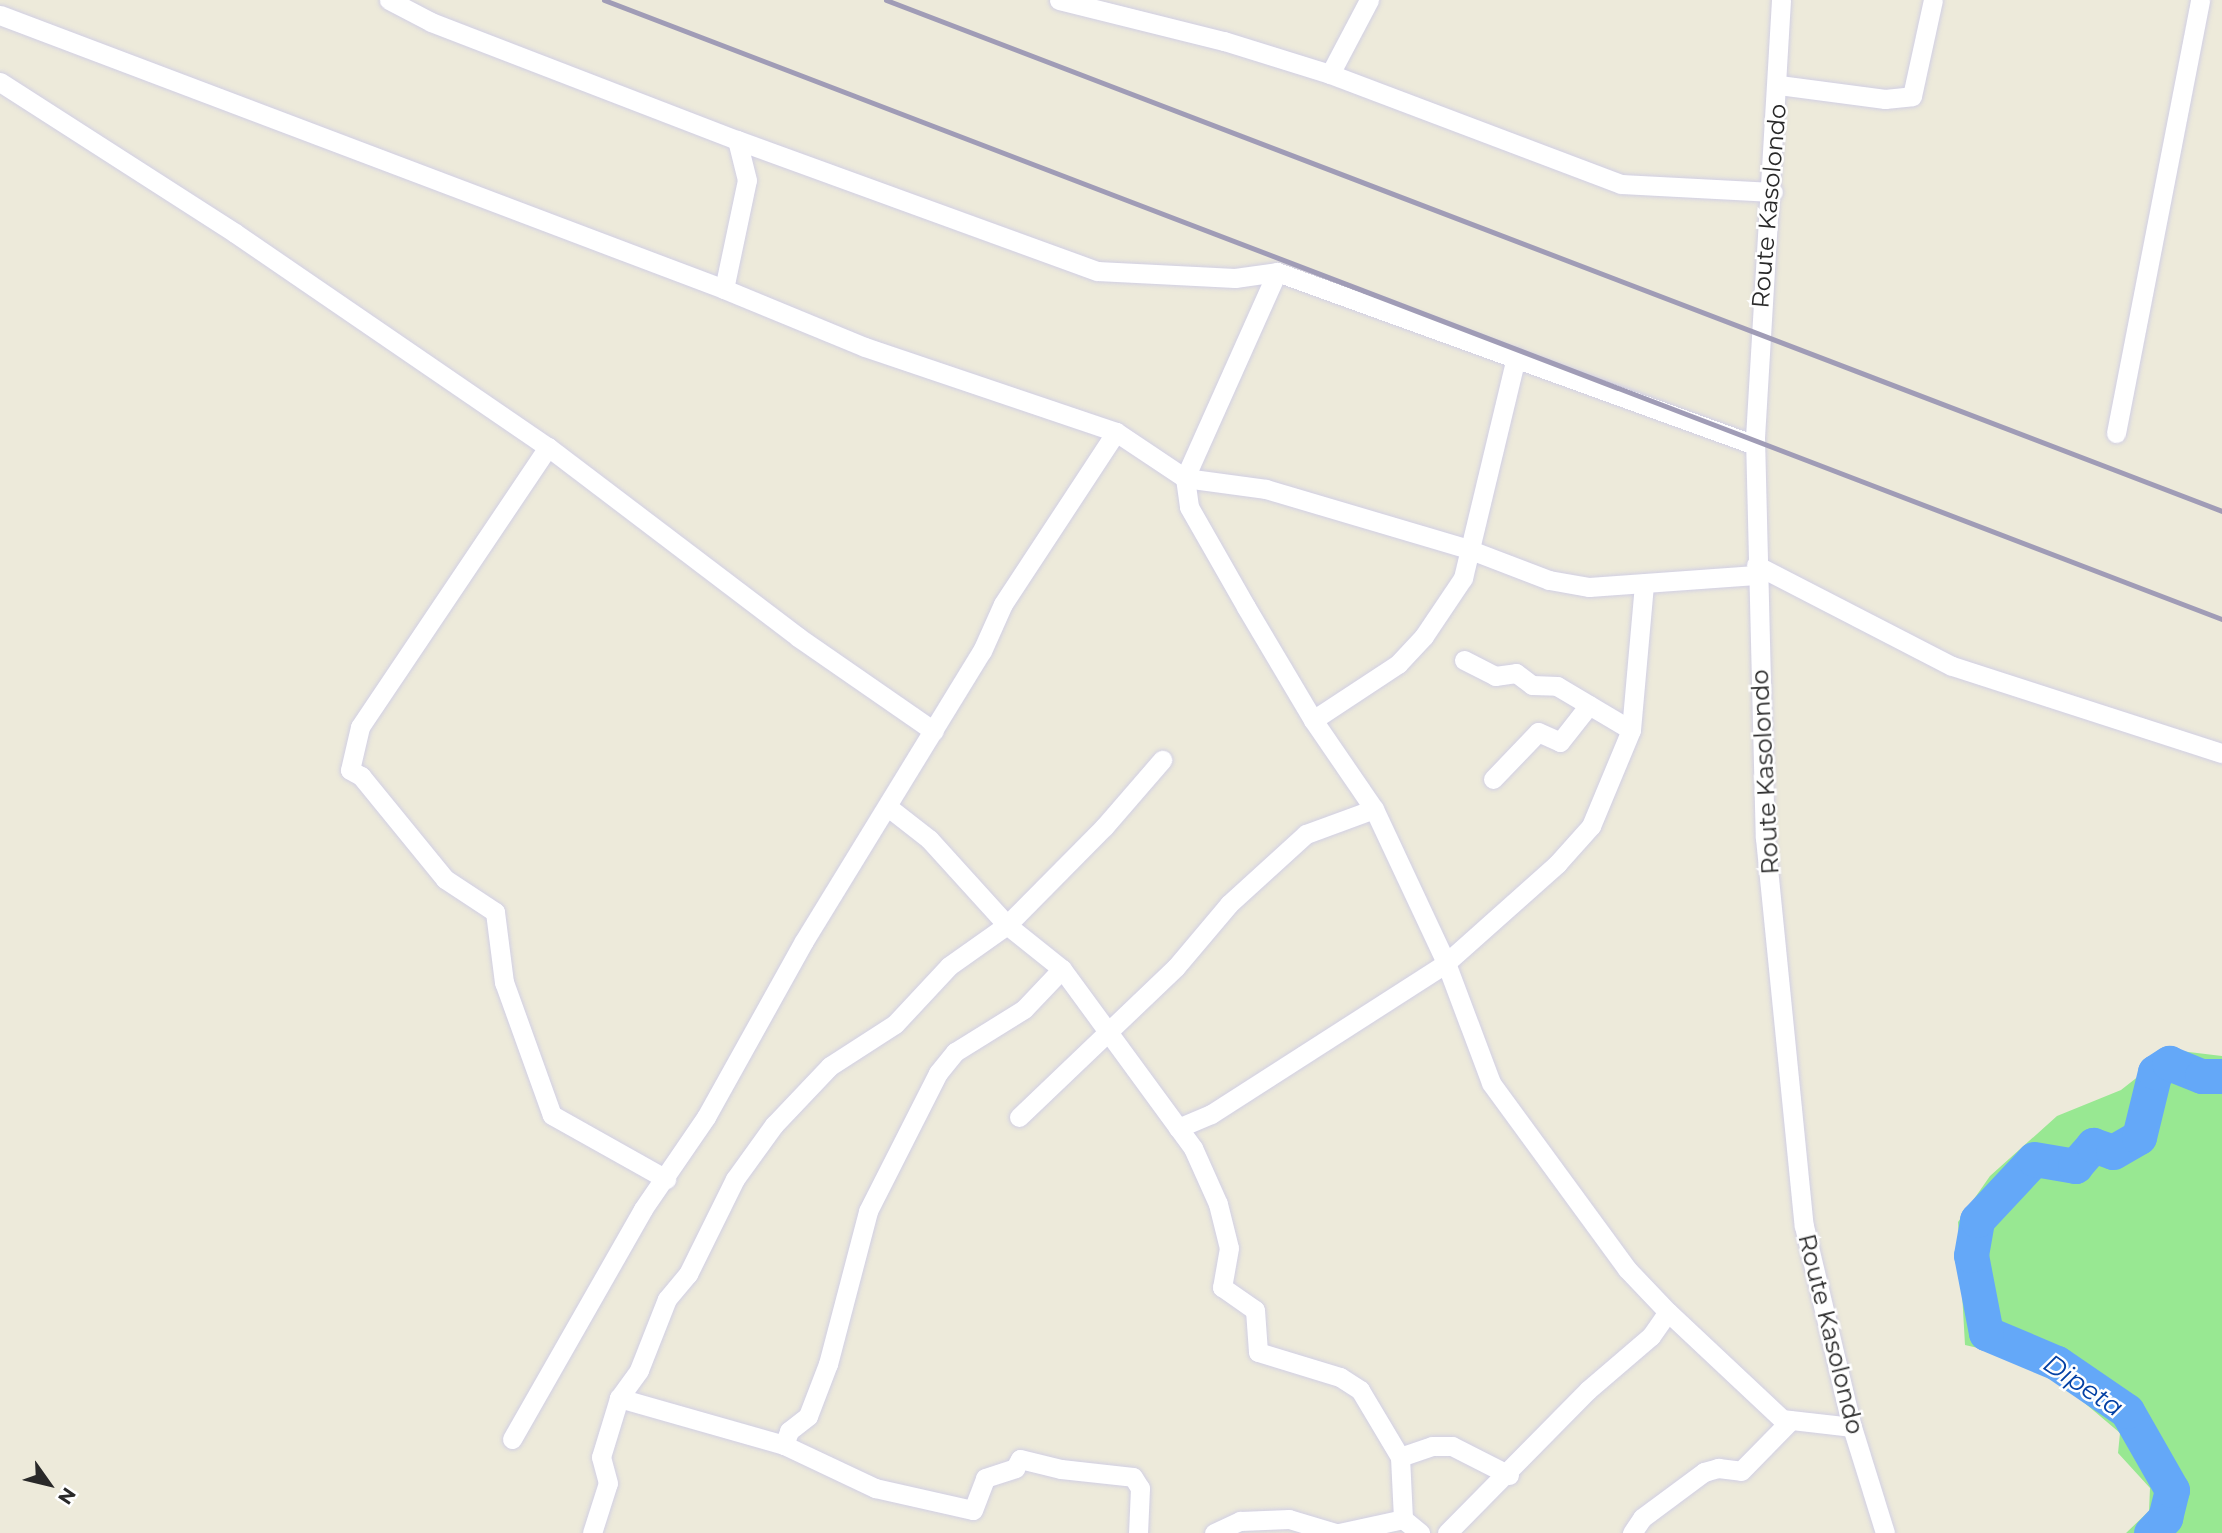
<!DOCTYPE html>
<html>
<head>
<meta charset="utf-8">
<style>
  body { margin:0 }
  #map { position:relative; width:2222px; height:1533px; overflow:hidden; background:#edeada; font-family:Montserrat,sans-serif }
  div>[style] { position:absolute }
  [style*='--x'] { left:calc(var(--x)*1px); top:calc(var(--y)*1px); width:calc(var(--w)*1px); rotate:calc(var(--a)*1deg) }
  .green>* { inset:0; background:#98e892 }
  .river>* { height:35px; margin:-17.5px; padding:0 17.5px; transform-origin:17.5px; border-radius:17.5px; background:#64a8f8 }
  .roads { filter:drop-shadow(0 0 2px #d1cfe4) drop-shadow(0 0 2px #d1cfe4) }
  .minor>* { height:19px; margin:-9.5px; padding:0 9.5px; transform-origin:9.5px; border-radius:9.5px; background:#fff }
  .rail>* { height:5px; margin:-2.5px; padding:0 2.5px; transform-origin:2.5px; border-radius:2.5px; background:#a09cb6 }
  span { translate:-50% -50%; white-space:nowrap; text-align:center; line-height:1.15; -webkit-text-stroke:5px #fff; paint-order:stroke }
  .street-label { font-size:24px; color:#292929 }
  .water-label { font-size:26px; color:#0340a4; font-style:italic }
  .north { position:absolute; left:14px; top:1449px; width:70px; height:70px; -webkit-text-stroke:5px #fff; paint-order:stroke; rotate:124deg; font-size:19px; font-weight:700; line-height:28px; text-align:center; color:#292929 }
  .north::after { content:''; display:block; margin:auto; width:24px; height:32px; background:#292929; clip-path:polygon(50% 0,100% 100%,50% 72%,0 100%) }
</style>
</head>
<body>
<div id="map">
  <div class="green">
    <i style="clip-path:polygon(2172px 1050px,2222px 1056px,2222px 1533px,2126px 1533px,2149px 1511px,2150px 1488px,2118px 1453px,2120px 1433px,2035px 1361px,1965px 1345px,1958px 1222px,1990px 1176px,2057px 1116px,2121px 1090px)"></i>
  </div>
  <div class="river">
    <i style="--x:2151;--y:1533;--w:21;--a:-47"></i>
    <i style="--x:2165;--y:1518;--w:29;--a:-76"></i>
    <i style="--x:2172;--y:1490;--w:91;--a:-119.7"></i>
    <i style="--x:2127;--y:1411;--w:85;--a:-145.6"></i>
    <i style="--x:2057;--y:1363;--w:77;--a:-157.1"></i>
    <i style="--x:1986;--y:1333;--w:79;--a:-100.9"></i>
    <i style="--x:1971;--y:1255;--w:36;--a:-80"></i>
    <i style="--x:1977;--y:1220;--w:83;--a:-46.9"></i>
    <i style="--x:2034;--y:1159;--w:42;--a:9.7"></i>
    <i style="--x:2075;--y:1166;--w:28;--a:-49"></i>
    <i style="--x:2093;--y:1145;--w:21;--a:19"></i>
    <i style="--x:2113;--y:1152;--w:30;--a:-30"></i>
    <i style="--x:2139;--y:1137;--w:67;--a:-76.2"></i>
    <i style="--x:2155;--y:1072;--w:17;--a:-33"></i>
    <i style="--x:2169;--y:1063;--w:35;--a:22"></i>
    <i style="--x:2202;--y:1076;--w:20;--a:0"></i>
  </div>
  <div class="roads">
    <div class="minor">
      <i style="--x:389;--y:0;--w:47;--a:27.6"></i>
      <i style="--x:431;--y:22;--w:328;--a:21.1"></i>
      <i style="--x:737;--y:140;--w:383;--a:20"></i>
      <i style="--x:1097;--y:271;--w:138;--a:2.9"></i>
      <i style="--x:1235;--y:278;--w:42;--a:-8.1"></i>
      <i style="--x:1277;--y:272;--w:508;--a:19.9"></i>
      <i style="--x:1059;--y:0;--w:170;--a:14"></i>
      <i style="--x:1224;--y:41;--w:111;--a:17.3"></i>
      <i style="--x:1330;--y:74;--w:311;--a:20.7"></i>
      <i style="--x:1621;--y:184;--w:152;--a:3"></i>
      <i style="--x:1781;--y:0;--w:438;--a:93.4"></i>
      <i style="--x:1755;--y:437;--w:401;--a:88.6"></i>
      <i style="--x:1765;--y:838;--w:390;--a:84.3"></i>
      <i style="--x:1804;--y:1226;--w:207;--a:76.6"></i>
      <i style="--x:1852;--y:1427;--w:111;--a:72.7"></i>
      <i style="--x:0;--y:15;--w:774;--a:20.73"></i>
      <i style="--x:724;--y:289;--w:152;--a:22.4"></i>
      <i style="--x:865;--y:347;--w:265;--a:18.7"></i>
      <i style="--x:1116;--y:432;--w:83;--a:33.7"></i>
      <i style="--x:1185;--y:478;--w:29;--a:82"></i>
      <i style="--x:1189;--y:507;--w:115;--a:60.3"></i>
      <i style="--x:1246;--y:607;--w:131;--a:59.3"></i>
      <i style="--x:1313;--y:720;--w:108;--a:55.6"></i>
      <i style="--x:1374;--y:809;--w:170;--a:64.9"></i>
      <i style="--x:1446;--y:963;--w:128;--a:69.4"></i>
      <i style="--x:1491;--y:1083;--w:230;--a:53.8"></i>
      <i style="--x:1627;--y:1269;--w:59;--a:46.4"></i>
      <i style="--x:1668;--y:1312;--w:156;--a:43.2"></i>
      <i style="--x:1782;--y:1419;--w:70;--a:6.5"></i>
      <i style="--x:1330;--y:74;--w:84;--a:-62.2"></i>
      <i style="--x:0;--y:82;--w:279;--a:32.7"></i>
      <i style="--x:235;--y:233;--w:379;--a:34.4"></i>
      <i style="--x:548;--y:447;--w:337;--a:123.9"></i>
      <i style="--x:360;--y:727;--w:44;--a:103.1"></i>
      <i style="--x:350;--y:770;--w:13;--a:29"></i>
      <i style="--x:361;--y:776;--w:133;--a:50.8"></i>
      <i style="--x:445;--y:879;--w:60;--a:33.4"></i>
      <i style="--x:495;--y:912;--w:71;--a:82.7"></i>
      <i style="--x:504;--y:982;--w:141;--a:70.2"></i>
      <i style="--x:552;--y:1115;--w:131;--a:29.3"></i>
      <i style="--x:1779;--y:85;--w:107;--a:7.5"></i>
      <i style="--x:1885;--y:99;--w:27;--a:-6"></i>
      <i style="--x:1912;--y:96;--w:98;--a:-77.7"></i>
      <i style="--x:1277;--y:272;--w:226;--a:114.1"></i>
      <i style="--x:1185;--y:478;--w:82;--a:7.7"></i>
      <i style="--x:1266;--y:489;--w:211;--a:16.5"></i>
      <i style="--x:1468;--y:549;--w:87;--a:20.9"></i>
      <i style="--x:1549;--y:580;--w:41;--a:9.9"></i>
      <i style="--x:1589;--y:587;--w:167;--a:-4.1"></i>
      <i style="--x:724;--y:289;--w:111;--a:-78.1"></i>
      <i style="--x:747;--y:180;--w:41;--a:-104"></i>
      <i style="--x:2116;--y:433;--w:441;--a:-79"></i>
      <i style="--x:548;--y:447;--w:314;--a:37.2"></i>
      <i style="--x:798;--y:637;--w:165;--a:34.7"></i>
      <i style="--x:1756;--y:565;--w:220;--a:27.3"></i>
      <i style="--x:1952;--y:666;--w:284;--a:17.9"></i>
      <i style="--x:1464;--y:660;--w:35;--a:27"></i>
      <i style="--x:1495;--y:676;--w:21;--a:-8"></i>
      <i style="--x:1516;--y:673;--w:20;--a:37"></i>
      <i style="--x:1532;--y:685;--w:25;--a:2"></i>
      <i style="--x:1557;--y:686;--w:86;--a:30.7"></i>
      <i style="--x:1313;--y:720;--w:102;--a:-33.4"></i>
      <i style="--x:1398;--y:664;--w:38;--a:-47"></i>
      <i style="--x:1424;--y:636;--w:70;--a:-56.1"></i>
      <i style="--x:1463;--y:578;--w:227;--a:-76.5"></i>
      <i style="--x:1493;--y:779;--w:65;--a:-46.2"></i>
      <i style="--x:1538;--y:732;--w:24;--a:24"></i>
      <i style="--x:1560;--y:742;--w:47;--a:-51.9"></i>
      <i style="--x:888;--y:807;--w:52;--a:38"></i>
      <i style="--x:929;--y:839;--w:116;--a:47.8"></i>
      <i style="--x:1007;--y:925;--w:70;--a:38.7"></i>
      <i style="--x:1062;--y:969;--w:222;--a:53.8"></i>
      <i style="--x:1193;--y:1148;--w:61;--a:65.9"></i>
      <i style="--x:1218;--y:1204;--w:45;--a:76"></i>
      <i style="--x:1229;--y:1248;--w:40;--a:100"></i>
      <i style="--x:1222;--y:1287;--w:40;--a:34.9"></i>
      <i style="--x:1255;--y:1310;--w:42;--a:85.9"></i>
      <i style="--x:1258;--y:1352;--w:86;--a:17"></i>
      <i style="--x:1340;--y:1377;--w:24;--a:33"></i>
      <i style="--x:1360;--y:1390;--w:78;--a:59.2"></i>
      <i style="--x:1400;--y:1457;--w:34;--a:-19"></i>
      <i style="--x:1432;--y:1446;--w:20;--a:0"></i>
      <i style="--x:1452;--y:1446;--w:64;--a:27"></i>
      <i style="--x:1019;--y:1117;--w:217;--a:-43.7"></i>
      <i style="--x:1176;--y:967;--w:82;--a:-49.9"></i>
      <i style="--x:1229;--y:904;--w:104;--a:-42.3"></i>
      <i style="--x:1306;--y:834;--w:72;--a:-20.2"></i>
      <i style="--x:1178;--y:1128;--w:36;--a:-23"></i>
      <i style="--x:1211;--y:1114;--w:279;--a:-32.7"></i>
      <i style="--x:1446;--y:963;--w:149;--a:-41.7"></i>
      <i style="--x:1557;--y:864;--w:51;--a:-48.2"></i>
      <i style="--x:1591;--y:826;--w:104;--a:-67.4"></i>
      <i style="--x:1631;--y:730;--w:147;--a:-84.9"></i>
      <i style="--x:619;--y:1398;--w:34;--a:-54"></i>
      <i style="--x:639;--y:1370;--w:76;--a:-68.5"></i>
      <i style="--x:667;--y:1299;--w:33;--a:-50"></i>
      <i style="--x:688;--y:1274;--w:106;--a:-63.7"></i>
      <i style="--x:735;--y:1179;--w:67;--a:-54.2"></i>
      <i style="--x:774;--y:1125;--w:81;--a:-46.5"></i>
      <i style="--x:830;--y:1066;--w:77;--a:-32.9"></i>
      <i style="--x:895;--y:1024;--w:79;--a:-47"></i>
      <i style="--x:949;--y:966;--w:71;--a:-35.3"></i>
      <i style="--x:1007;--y:925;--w:138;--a:-45.3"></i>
      <i style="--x:1104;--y:827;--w:89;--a:-49.1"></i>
      <i style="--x:512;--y:1439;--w:265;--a:-60.3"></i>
      <i style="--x:643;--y:1209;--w:112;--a:-55.6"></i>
      <i style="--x:706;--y:1117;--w:201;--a:-60.9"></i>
      <i style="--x:804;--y:941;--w:340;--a:-58.5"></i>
      <i style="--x:982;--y:651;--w:51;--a:-65.9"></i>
      <i style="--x:1003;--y:604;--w:206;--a:-56.7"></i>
      <i style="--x:784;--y:1445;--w:15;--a:-70"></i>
      <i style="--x:789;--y:1431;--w:24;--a:-38"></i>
      <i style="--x:808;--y:1416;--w:56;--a:-69"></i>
      <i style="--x:828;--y:1364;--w:158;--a:-75.3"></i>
      <i style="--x:868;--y:1211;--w:155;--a:-63.1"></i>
      <i style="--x:938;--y:1073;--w:27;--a:-51"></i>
      <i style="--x:955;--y:1052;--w:81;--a:-31.9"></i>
      <i style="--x:1024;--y:1009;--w:55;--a:-46.5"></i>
      <i style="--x:1400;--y:1457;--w:62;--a:87.2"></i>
      <i style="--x:1403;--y:1519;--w:22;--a:39"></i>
      <i style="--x:592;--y:1533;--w:52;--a:-72.3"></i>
      <i style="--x:608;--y:1483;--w:27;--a:-105"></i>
      <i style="--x:601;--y:1457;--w:62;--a:-73"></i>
      <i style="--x:619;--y:1398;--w:172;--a:15.9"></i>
      <i style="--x:784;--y:1445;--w:101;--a:25.3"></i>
      <i style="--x:875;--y:1488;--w:100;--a:12.7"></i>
      <i style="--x:973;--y:1510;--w:34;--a:-69"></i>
      <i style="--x:985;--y:1478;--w:32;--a:-18"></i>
      <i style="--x:1015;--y:1468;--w:10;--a:-61"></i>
      <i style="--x:1020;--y:1459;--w:42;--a:13.7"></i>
      <i style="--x:1061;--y:1469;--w:72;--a:6.3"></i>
      <i style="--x:1133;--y:1477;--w:13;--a:58"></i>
      <i style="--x:1140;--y:1488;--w:45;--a:92.5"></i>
      <i style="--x:1214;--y:1533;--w:29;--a:-25"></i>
      <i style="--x:1240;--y:1521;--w:49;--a:-2.3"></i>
      <i style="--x:1289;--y:1519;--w:48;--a:16.9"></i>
      <i style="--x:1339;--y:1533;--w:66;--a:-12.3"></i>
      <i style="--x:1447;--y:1533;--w:201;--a:-45.4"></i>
      <i style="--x:1588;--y:1390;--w:83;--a:-40.6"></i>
      <i style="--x:1651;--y:1336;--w:29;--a:-55"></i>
      <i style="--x:1632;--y:1533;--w:18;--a:-56"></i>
      <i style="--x:1642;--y:1518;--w:77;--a:-36.6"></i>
      <i style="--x:1704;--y:1472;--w:15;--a:-16"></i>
      <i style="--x:1718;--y:1468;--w:23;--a:7"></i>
      <i style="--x:1741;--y:1471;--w:71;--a:-45.6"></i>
    </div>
  </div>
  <div class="rail">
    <i style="--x:604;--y:0;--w:1732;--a:20.94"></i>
    <i style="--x:886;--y:0;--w:1430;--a:20.93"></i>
  </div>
  <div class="street-label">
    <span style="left:1769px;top:206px;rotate:-85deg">Route Kasolondo</span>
    <span style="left:1765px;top:772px;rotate:-93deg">Route Kasolondo</span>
    <span style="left:1831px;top:1334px;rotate:76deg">Route Kasolondo</span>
  </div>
  <div class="water-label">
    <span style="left:2083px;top:1386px;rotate:34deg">Dipeta</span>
  </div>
  <div class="north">N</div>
</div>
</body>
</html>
